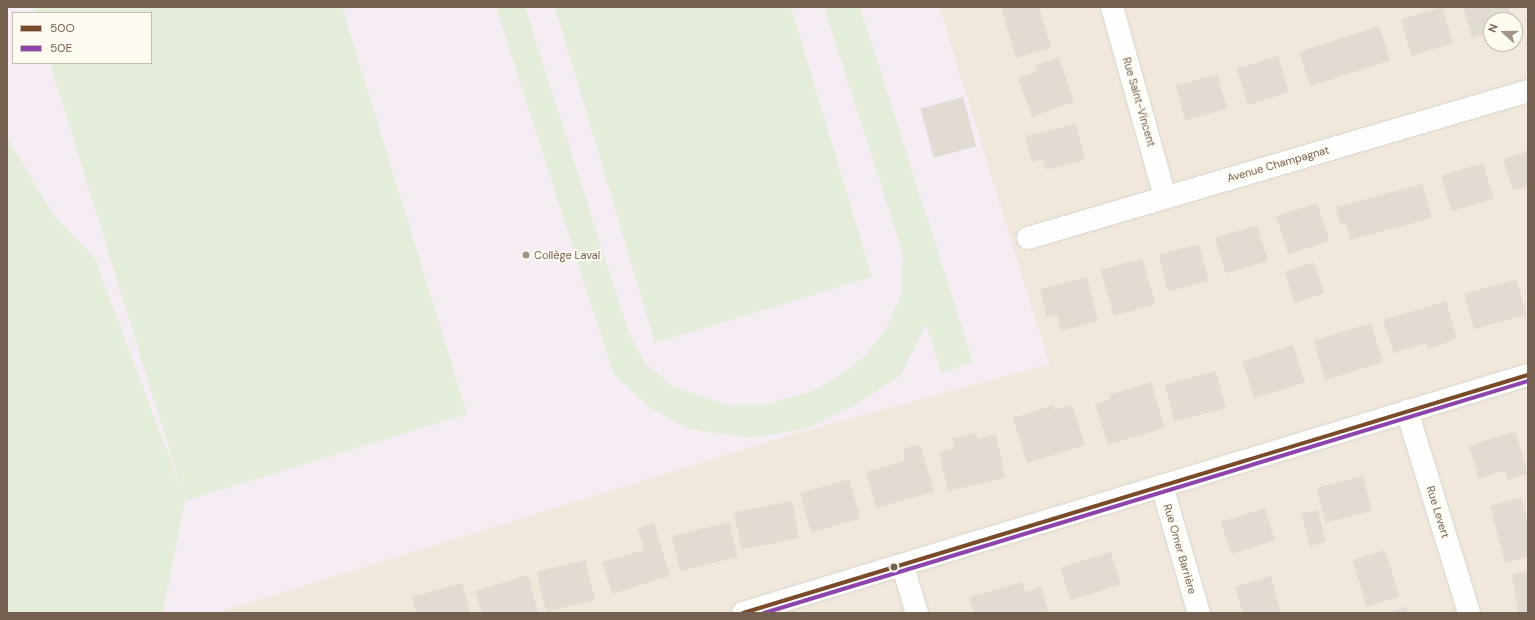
<!DOCTYPE html>
<html>
<head>
<meta charset="utf-8">
<style>
  body { margin:0 }
  #map { position:relative; width:1535px; height:620px; overflow:hidden; background:#f8f5ee; font-family:"DM Sans",sans-serif }
  div>[style] { position:absolute }
  [style*='--x'] { left:calc(var(--x)*1px); top:calc(var(--y)*1px); width:calc(var(--w)*1px); rotate:calc(var(--a)*1deg) }
  .residential>* { inset:0; background:#f0e8dd }
  .education>* { inset:0; background:#f5edf3 }
  .green>* { inset:0; background:#e4edda }
  .building>* { inset:0; background:#e1dbd4; transform-origin:0 0 }
  .roads { filter:drop-shadow(0 0 1px #d7d2cc) drop-shadow(0 0 1px #d7d2cc) }
  .street>* { height:22px; margin:-11px; padding:0 11px; transform-origin:11px; border-radius:11px; background:#fefefc }
  .bus-1>* { height:4px; margin:-2px; padding:0 2px; transform-origin:2px; border-radius:2px; background:#7a4b2a }
  .bus-2>* { height:4px; margin:-2px; padding:0 2px; transform-origin:2px; border-radius:2px; background:#8e44ad }
  .dots>* { width:11px; height:11px; translate:-50% -50%; box-sizing:border-box; border:2px solid #fdfaf1; border-radius:50% }
  span { translate:-50% -50%; white-space:nowrap; text-align:center; line-height:1.15; -webkit-text-stroke:4px #fdfaf1; paint-order:stroke }
  .street-label { font-size:11px; color:#736050 }
  .poi-label { font-size:11px; color:#736050 }
  .left { translate:0 -50%; text-align:left }
  .frame { position:absolute; inset:0; border:8px solid #736050; pointer-events:none }
  .legend { position:absolute; left:12px; top:12px; width:140px; height:52px; box-sizing:border-box; background:#fdfaf1; border:1px solid #c6bcb1; margin:0; padding:5px 7px; list-style:none; font-size:12px; color:#736050 }
  .legend li { display:flex; align-items:center; gap:8px; height:20px }
  .legend b { width:20px; border:1px solid #c6bcb1 }
  .north { position:absolute; left:1483px; top:12px; width:40px; height:40px; box-sizing:border-box; background:#fdfaf1; border:1px solid #c6bcb1; border-radius:50%; rotate:291deg; font-size:11px; font-weight:700; line-height:16px; text-align:center; color:#736050 }
  .north::after { content:''; display:block; margin:auto; width:14px; height:18px; background:#a29487; clip-path:polygon(50% 0,100% 100%,50% 72%,0 100%) }
</style>
</head>
<body>
<div id="map">
  <div class="residential">
    <i style="clip-path:polygon(evenodd,939px 7px,1528px 7px,1528px 613px,216px 613px,793px 434px,1049px 364px,939px 7px,1491px 20px,1515px 20px,1515px 44px,1491px 44px,1491px 20px)"></i>
  </div>
  <div class="education">
    <i style="clip-path:polygon(evenodd,7px 7px,939px 7px,1049px 364px,793px 434px,216px 613px,133px 613px,7px 146px,7px 7px,13px 13px,151px 13px,151px 63px,13px 63px,13px 13px)"></i>
  </div>
  <div class="green">
    <i style="clip-path:polygon(33px 7px,342px 7px,467px 414px,185px 501px,163px 613px,7px 613px,7px 137px,52px 213px,95px 259px,182px 491px,50px 63px,151px 63px,151px 13px,35px 13px)"></i>
    <i style="clip-path:polygon(496px 7px,525px 7px,628px 331px,645px 363px,672px 386px,727px 405px,764px 405px,810px 392px,838px 377px,866px 355px,887px 327px,901px 294px,903px 254px,824px 7px,860px 7px,973px 362px,942px 373px,926px 324px,901px 375px,857px 404px,807px 428px,751px 438px,689px 429px,650px 408px,613px 373px)"></i>
    <i style="clip-path:polygon(555px 7px,791px 7px,872px 277px,655px 343px)"></i>
  </div>
  <div class="building">
    <i style="clip-path:polygon(1001px 7px,1039px 7px,1051px 48px,1016px 58px)"></i>
    <i style="left:1442px;top:7px;width:38px;height:43px;rotate:73deg"></i>
    <i style="clip-path:polygon(1463px 7px,1508px 7px,1512px 20px,1491px 20px,1491px 32px,1472px 38px)"></i>
    <i style="left:1379px;top:26px;width:36px;height:84px;rotate:72deg"></i>
    <i style="left:1278px;top:56px;width:38px;height:43px;rotate:73deg"></i>
    <i style="clip-path:polygon(1059px 57px,1074px 102px,1032px 117px,1018px 78px,1037px 71px,1035px 65px)"></i>
    <i style="left:1217px;top:74px;width:36px;height:43px;rotate:74deg"></i>
    <i style="left:963px;top:97px;width:51px;height:44px;rotate:75deg"></i>
    <i style="clip-path:polygon(1076px 124px,1085px 160px,1046px 170px,1043px 159px,1032px 162px,1025px 136px)"></i>
    <i style="clip-path:polygon(1528px 151px,1528px 186px,1513px 191px,1503px 159px)"></i>
    <i style="left:1483px;top:163px;width:37px;height:44px;rotate:73deg"></i>
    <i style="clip-path:polygon(1422px 184px,1432px 218px,1350px 240px,1346px 224px,1340px 225px,1336px 207px)"></i>
    <i style="left:1317px;top:203px;width:40px;height:43px;rotate:72deg"></i>
    <i style="left:1257px;top:225px;width:37px;height:44px;rotate:73deg"></i>
    <i style="left:1199px;top:244px;width:38px;height:42px;rotate:75deg"></i>
    <i style="left:1142px;top:258px;width:48px;height:43px;rotate:74deg"></i>
    <i style="left:1314px;top:262px;width:33px;height:31px;rotate:72deg"></i>
    <i style="clip-path:polygon(1087px 277px,1098px 321px,1061px 331px,1057px 315px,1047px 318px,1040px 289px)"></i>
    <i style="left:1516px;top:279px;width:37px;height:54px;rotate:74deg"></i>
    <i style="clip-path:polygon(1446px 301px,1457px 339px,1428px 349px,1426px 343px,1394px 353px,1383px 320px)"></i>
    <i style="left:1371px;top:323px;width:41px;height:60px;rotate:73deg"></i>
    <i style="left:1293px;top:345px;width:39px;height:53px;rotate:72deg"></i>
    <i style="left:1216px;top:371px;width:38px;height:53px;rotate:75deg"></i>
    <i style="clip-path:polygon(1151px 382px,1165px 428px,1108px 445px,1095px 404px,1111px 399px,1109px 395px)"></i>
    <i style="clip-path:polygon(1053px 405px,1054px 410px,1072px 405px,1085px 445px,1027px 463px,1013px 418px)"></i>
    <i style="clip-path:polygon(1515px 431px,1528px 473px,1508px 480px,1505px 470px,1479px 479px,1469px 446px)"></i>
    <i style="clip-path:polygon(976px 433px,978px 439px,996px 434px,1005px 478px,948px 491px,939px 452px,954px 448px,952px 438px)"></i>
    <i style="clip-path:polygon(920px 444px,934px 492px,876px 508px,866px 472px,905px 461px,903px 449px)"></i>
    <i style="left:1363px;top:476px;width:36px;height:48px;rotate:76deg"></i>
    <i style="left:849px;top:479px;width:41px;height:51px;rotate:74deg"></i>
    <i style="clip-path:polygon(1521px 497px,1528px 522px,1528px 557px,1505px 563px,1490px 506px)"></i>
    <i style="left:792px;top:501px;width:38px;height:59px;rotate:79deg"></i>
    <i style="left:1265px;top:508px;width:34px;height:46px;rotate:73deg"></i>
    <i style="left:1318px;top:510px;width:33px;height:17px;rotate:76deg"></i>
    <i style="left:729px;top:522px;width:36px;height:59px;rotate:76deg"></i>
    <i style="clip-path:polygon(654px 523px,670px 576px,612px 594px,602px 562px,644px 550px,638px 528px)"></i>
    <i style="left:1385px;top:550px;width:49px;height:34px;rotate:73deg"></i>
    <i style="left:1111px;top:552px;width:34px;height:53px;rotate:73deg"></i>
    <i style="left:585px;top:560px;width:41px;height:50px;rotate:76deg"></i>
    <i style="clip-path:polygon(1528px 570px,1528px 613px,1518px 613px,1512px 575px)"></i>
    <i style="clip-path:polygon(528px 575px,538px 613px,482px 613px,475px 591px)"></i>
    <i style="clip-path:polygon(1271px 576px,1281px 613px,1243px 613px,1235px 587px)"></i>
    <i style="clip-path:polygon(1022px 582px,1025px 592px,1041px 587px,1049px 613px,974px 613px,969px 597px)"></i>
    <i style="clip-path:polygon(462px 583px,470px 613px,416px 613px,412px 597px)"></i>
    <i style="clip-path:polygon(1406px 607px,1408px 613px,1386px 613px)"></i>
  </div>
  <div class="roads">
    <div class="street">
      <i style="--x:1112;--y:7;--w:197;--a:74.4"></i>
      <i style="--x:1028;--y:238;--w:521;--a:-16.38"></i>
      <i style="--x:1407;--y:411;--w:211;--a:72.9"></i>
      <i style="--x:1162;--y:486;--w:132;--a:73.8"></i>
      <i style="--x:903;--y:567;--w:48;--a:73.1"></i>
      <i style="--x:743;--y:613;--w:820;--a:-16.87"></i>
    </div>
  </div>
  <div class="bus-1">
    <i style="--x:743;--y:613;--w:820;--a:-16.87"></i>
  </div>
  <div class="bus-2">
    <i style="--x:764;--y:613;--w:798;--a:-16.89"></i>
  </div>
  <div class="dots">
    <i style="left:526px;top:255px;background:#a29487"></i>
    <i style="left:894px;top:567px;background:#736050"></i>
  </div>
  <div class="street-label">
    <span style="left:1139px;top:102px;rotate:74deg">Rue Saint-Vincent</span>
    <span style="left:1278px;top:164px;rotate:-16deg">Avenue Champagnat</span>
    <span style="left:1438px;top:512px;rotate:73deg">Rue Levert</span>
    <span style="left:1180px;top:549px;rotate:74deg">Rue Omer Barrière</span>
  </div>
  <div class="poi-label">
    <span class="left" style="left:534px;top:255px">Collège Laval</span>
  </div>
  <div class="frame"></div>
  <ul class="legend">
  <li><b style="height:5px;background:#7a4b2a"></b>50O</li>
  <li><b style="height:5px;background:#8e44ad"></b>50E</li>
  </ul>
  <div class="north">N</div>
</div>
</body>
</html>
